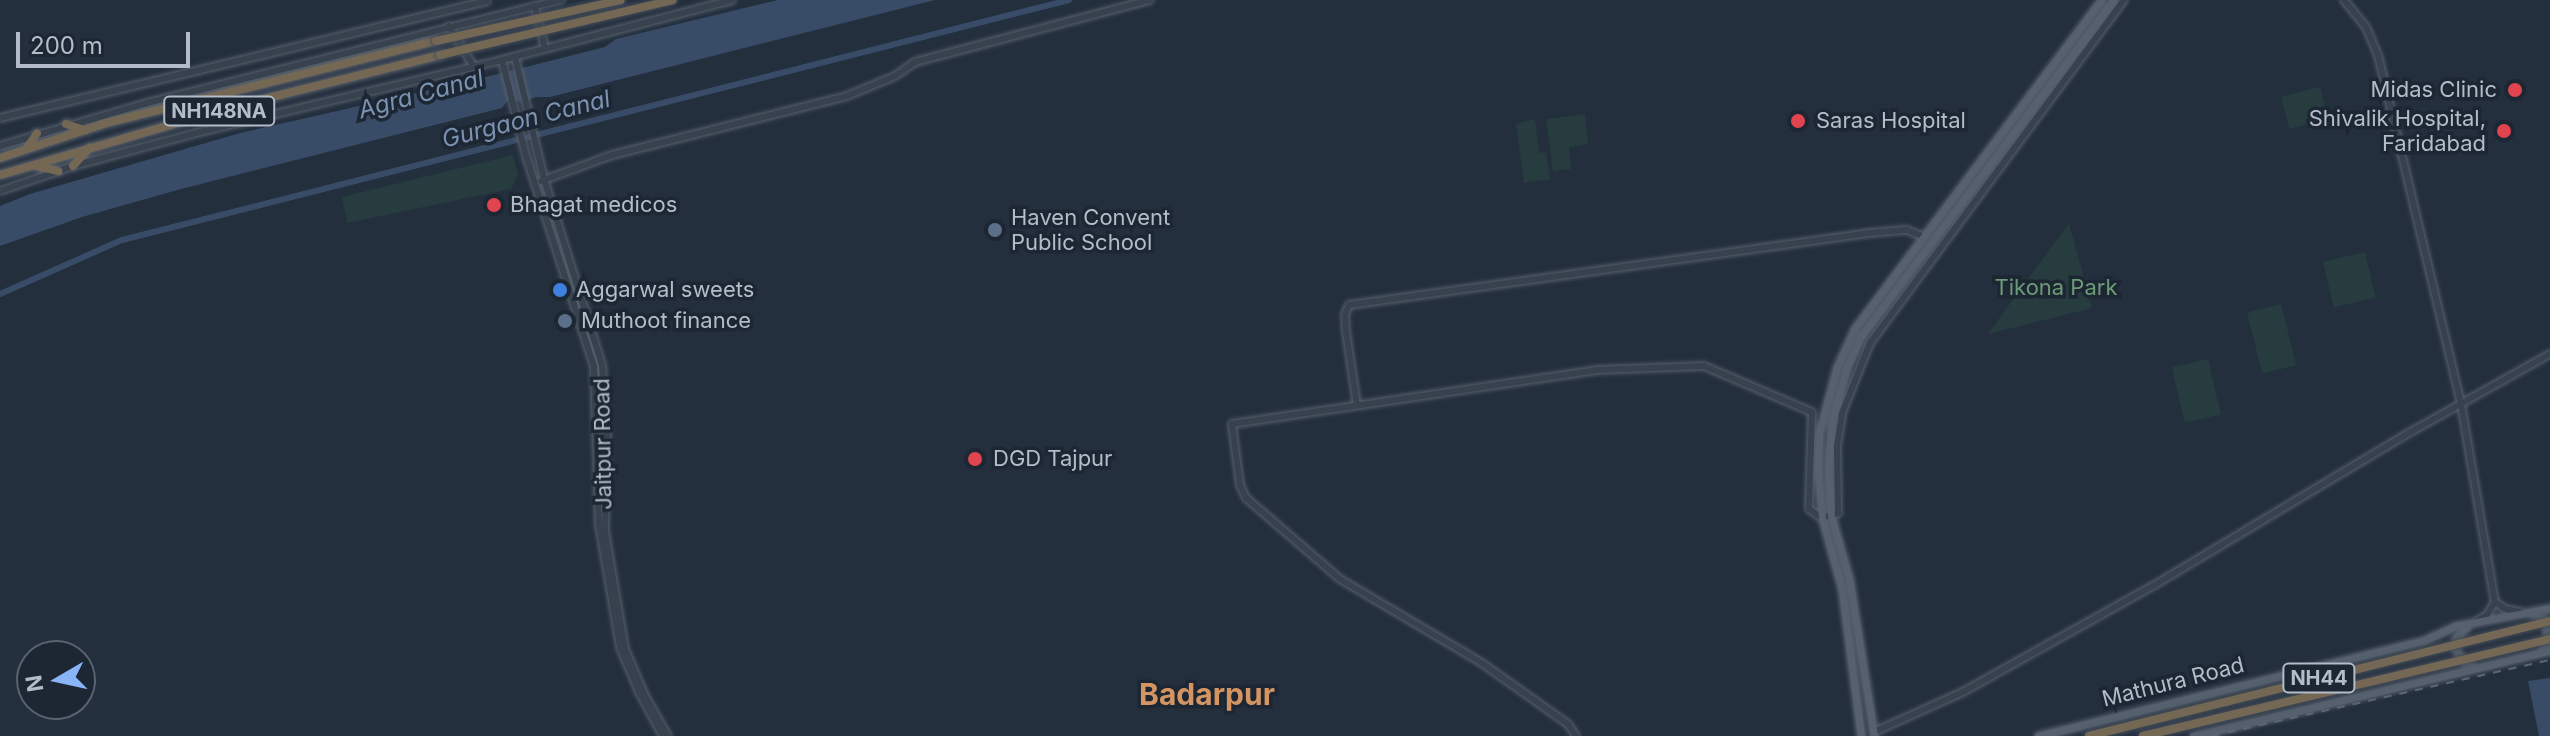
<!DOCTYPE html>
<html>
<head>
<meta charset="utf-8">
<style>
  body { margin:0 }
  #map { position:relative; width:2550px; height:736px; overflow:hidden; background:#242f3e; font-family:Inter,sans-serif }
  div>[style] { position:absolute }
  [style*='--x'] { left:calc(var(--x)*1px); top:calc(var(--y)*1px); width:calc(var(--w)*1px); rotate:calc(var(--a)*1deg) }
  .green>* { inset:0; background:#263c3f; transform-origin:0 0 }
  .water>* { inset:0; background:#394c67 }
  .canal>* { height:6px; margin:-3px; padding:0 3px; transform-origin:3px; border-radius:3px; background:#394c67 }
  .roads { filter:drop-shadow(0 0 2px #565f6c) drop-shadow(0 0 2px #565f6c) }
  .minor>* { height:6px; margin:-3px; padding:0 3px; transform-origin:3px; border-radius:3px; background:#38414e }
  .major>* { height:7px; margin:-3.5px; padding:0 3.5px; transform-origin:3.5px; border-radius:3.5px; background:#56606e }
  .highway>* { height:8px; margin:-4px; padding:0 4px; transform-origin:4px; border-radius:4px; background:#746855 }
  .rail>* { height:2px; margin-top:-1px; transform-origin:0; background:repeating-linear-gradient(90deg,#5a6575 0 8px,transparent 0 16px) }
  .bridges { filter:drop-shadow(0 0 2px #434c59) drop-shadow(0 0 2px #434c59) }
  .highway-bridge>* { height:8px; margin:-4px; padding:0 4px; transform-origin:4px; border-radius:4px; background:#746855 }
  .dots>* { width:22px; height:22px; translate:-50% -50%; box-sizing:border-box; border:4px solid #1d2633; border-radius:50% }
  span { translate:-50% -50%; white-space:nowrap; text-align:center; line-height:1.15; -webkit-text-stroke:7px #1d2633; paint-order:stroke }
  .shield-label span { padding:2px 6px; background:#1d2633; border:2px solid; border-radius:6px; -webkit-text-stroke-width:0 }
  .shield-label { font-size:20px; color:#b4bcc9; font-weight:700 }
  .poi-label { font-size:22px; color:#b4bcc9 }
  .right { translate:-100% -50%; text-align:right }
  .left { translate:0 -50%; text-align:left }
  .park-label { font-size:22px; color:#6b9a76 }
  .street-label { font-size:22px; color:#b4bcc9 }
  .water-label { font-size:24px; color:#7c92b1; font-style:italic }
  .district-label { font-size:30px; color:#d59563; font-weight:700 }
  .north { position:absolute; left:16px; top:640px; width:80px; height:80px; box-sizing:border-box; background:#1d2633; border:2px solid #59626f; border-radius:50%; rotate:261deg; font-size:22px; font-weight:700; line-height:32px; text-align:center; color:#b4bcc9 }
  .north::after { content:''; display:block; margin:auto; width:28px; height:36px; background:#8ab4f8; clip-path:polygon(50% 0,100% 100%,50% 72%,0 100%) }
  .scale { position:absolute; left:16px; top:32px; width:174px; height:36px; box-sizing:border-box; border:4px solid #b4bcc9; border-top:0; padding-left:10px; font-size:24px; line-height:28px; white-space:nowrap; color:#b4bcc9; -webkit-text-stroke:6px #1d2633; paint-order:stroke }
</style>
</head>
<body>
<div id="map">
  <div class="green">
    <i style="left:2320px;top:87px;width:33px;height:40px;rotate:76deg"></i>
    <i style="clip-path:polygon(1585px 114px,1588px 144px,1569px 147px,1571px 169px,1553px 171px,1546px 119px)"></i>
    <i style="clip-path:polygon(1535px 119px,1539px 153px,1546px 152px,1550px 179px,1524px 183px,1516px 124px)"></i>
    <i style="clip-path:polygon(513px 155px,518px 175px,511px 189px,347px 223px,342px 197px)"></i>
    <i style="clip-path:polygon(2069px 223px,2092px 308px,1988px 334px,2017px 294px)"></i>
    <i style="left:2365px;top:252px;width:47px;height:43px;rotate:77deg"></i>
    <i style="left:2281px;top:304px;width:63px;height:35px;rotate:76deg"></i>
    <i style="left:2208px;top:359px;width:57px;height:37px;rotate:77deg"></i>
  </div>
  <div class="water">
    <i style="clip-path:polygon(778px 0,935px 0,550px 97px,536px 97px,522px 103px,510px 98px,502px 108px,181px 189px,82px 217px,0 246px,0 206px,30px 194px,240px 133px,474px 80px,605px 47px,616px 39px)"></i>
    <i style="clip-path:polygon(2550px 678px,2550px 736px,2539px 736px,2528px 681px)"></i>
  </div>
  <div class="canal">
    <i style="--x:0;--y:294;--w:133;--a:-23.9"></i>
    <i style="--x:122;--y:240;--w:977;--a:-14.22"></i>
  </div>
  <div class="roads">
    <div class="minor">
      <i style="--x:2344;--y:0;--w:35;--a:51"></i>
      <i style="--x:2366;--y:27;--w:30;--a:67"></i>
      <i style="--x:2378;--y:55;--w:359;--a:76.6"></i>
      <i style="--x:2461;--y:404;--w:201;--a:80.3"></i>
      <i style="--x:2495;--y:602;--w:15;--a:122"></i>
      <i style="--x:2487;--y:615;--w:12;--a:149"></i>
      <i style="--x:535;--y:6;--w:44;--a:76.9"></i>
      <i style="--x:449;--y:26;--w:48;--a:58.6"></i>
      <i style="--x:515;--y:57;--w:125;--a:76.6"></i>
      <i style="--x:544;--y:179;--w:195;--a:72.7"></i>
      <i style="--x:602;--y:365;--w:67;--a:85.7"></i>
      <i style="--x:607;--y:432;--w:99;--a:91.2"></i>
      <i style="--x:605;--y:531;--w:120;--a:80.4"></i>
      <i style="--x:625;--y:649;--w:51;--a:66.9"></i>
      <i style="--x:645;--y:696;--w:46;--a:60.1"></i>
      <i style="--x:502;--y:60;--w:99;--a:76"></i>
      <i style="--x:526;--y:156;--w:221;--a:72.1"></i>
      <i style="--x:594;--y:366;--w:158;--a:88.2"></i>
      <i style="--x:599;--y:524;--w:125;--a:80.3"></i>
      <i style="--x:620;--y:647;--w:49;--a:67.1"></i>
      <i style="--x:639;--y:692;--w:50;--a:61.4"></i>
      <i style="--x:0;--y:118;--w:501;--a:-13.51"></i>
      <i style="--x:0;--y:146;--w:153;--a:-16.3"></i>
      <i style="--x:147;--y:103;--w:427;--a:-14"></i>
      <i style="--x:541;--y:181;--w:76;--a:-20.1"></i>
      <i style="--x:612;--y:155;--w:242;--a:-14.1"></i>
      <i style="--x:847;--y:96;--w:52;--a:-22.6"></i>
      <i style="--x:895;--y:76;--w:24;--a:-35"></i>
      <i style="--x:915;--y:62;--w:243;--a:-14.8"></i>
      <i style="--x:0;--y:191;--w:77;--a:-18.9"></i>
      <i style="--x:73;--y:166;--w:131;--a:-15"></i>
      <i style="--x:200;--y:132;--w:310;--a:-13.4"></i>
      <i style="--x:502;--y:60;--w:238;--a:-14.6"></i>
      <i style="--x:1357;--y:405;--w:75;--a:-98.5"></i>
      <i style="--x:1346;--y:331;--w:17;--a:-93"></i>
      <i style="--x:1345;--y:314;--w:10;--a:-66"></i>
      <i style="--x:1349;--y:305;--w:525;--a:-7.88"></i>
      <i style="--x:1869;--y:233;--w:38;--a:-5"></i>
      <i style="--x:1907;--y:230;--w:18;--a:22"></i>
      <i style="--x:2495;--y:602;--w:12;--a:35"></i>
      <i style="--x:2505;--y:609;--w:16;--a:11"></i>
      <i style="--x:1874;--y:732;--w:98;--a:-24.2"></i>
      <i style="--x:1963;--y:692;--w:218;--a:-29.2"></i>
      <i style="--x:2153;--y:586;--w:298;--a:-30.9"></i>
      <i style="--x:2409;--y:433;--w:162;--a:-29.3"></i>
      <i style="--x:1576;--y:736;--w:14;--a:-124"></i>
      <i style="--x:1568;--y:724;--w:105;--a:-144.7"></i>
      <i style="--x:1482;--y:663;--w:165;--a:-149.4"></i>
      <i style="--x:1340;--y:579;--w:124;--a:-139.2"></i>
      <i style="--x:1246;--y:498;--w:14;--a:-115"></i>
      <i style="--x:1240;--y:485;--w:62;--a:-97.5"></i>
      <i style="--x:1232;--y:424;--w:368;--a:-8.4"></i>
      <i style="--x:1596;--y:370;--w:108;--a:-2.1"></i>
      <i style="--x:1704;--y:366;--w:117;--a:23.1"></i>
      <i style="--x:1812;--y:412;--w:97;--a:91.8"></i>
      <i style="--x:1809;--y:509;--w:16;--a:35"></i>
      <i style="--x:1822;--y:518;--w:17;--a:-17"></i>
      <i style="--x:1838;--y:513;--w:67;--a:-90.9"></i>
      <i style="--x:1837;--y:446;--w:33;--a:-81"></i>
      <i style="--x:1842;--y:413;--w:75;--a:-68.2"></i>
      <i style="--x:1870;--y:343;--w:427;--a:-53.5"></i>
    </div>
    <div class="major">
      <i style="--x:2530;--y:613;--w:16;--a:22"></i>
      <i style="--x:2545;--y:619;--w:25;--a:83"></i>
      <i style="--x:2548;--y:644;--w:9;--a:139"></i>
      <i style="--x:2467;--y:627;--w:16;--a:135"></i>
      <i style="--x:2456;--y:638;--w:11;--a:95"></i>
      <i style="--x:2455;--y:649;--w:17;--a:54"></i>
      <i style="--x:2465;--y:663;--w:11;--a:22"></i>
      <i style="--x:1861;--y:736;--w:148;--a:-97.4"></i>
      <i style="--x:1842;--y:589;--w:74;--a:-105.7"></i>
      <i style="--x:1822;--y:518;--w:48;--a:-94.8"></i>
      <i style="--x:1818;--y:470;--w:36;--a:-88"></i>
      <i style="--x:1819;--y:434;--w:69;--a:-75"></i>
      <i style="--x:1837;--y:367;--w:43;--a:-65.2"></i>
      <i style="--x:1855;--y:328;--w:410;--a:-53.1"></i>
      <i style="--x:1874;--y:736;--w:159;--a:-99"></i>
      <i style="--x:1849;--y:579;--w:66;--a:-105.9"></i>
      <i style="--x:1831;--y:516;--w:49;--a:-93.5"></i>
      <i style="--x:1828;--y:467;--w:49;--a:-85.3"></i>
      <i style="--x:1832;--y:418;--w:53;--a:-73.6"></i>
      <i style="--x:1847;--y:367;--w:34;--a:-66"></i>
      <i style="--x:1861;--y:336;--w:420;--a:-53.1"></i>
      <i style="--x:2038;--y:736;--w:399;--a:-13.9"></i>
      <i style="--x:2425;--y:640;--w:33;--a:-25"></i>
      <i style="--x:2455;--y:626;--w:97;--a:-10.7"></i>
      <i style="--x:2193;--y:736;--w:367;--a:-13.5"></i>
    </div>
    <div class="highway">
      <i style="--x:66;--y:124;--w:20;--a:18"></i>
      <i style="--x:26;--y:149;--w:19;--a:-55"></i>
      <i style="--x:0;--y:158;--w:112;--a:-18.3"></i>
      <i style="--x:106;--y:123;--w:340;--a:-14"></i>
      <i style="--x:36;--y:166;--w:23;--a:13"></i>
      <i style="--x:73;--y:166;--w:25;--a:-48"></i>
      <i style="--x:0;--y:175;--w:234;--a:-16.4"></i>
      <i style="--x:224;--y:109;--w:223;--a:-14"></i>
    </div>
  </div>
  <div class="rail">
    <i style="--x:2212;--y:736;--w:346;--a:-12.7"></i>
  </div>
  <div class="bridges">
    <div class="highway-bridge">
      <i style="--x:436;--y:41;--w:189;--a:-12.5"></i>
      <i style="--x:440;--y:55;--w:239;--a:-13.3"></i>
      <i style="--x:2089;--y:736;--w:475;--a:-14"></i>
      <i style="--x:2143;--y:736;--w:418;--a:-13.4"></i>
    </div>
  </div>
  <div class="dots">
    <i style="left:2515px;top:90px;background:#e0444e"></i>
    <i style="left:1798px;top:121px;background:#e0444e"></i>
    <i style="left:2504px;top:131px;background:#e0444e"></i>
    <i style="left:494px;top:205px;background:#e0444e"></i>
    <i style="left:995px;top:230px;background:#5c6f8a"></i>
    <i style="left:560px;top:290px;background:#3f7fe0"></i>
    <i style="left:565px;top:321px;background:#5c6f8a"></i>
    <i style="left:975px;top:459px;background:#e0444e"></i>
  </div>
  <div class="shield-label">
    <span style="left:219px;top:111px">NH148NA</span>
    <span style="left:2319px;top:678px">NH44</span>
  </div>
  <div class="poi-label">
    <span class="right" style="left:2497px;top:90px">Midas Clinic</span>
    <span class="right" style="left:2486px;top:131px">Shivalik Hospital,<br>Faridabad</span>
    <span class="left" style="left:1816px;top:121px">Saras Hospital</span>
    <span class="left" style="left:510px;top:205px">Bhagat medicos</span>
    <span class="left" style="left:1011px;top:230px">Haven Convent<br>Public School</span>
    <span class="left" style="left:576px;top:290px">Aggarwal sweets</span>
    <span class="left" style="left:581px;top:321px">Muthoot finance</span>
    <span class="left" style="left:993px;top:459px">DGD Tajpur</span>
  </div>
  <div class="park-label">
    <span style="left:2056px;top:288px">Tikona Park</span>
  </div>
  <div class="street-label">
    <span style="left:603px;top:444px;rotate:-91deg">Jaitpur Road</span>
    <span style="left:2173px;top:682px;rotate:-14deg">Mathura Road</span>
  </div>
  <div class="water-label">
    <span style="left:421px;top:94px;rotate:-15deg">Agra Canal</span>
    <span style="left:526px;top:119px;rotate:-14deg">Gurgaon Canal</span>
  </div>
  <div class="district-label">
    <span style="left:1207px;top:694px">Badarpur</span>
  </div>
  <div class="north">N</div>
  <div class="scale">200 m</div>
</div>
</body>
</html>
